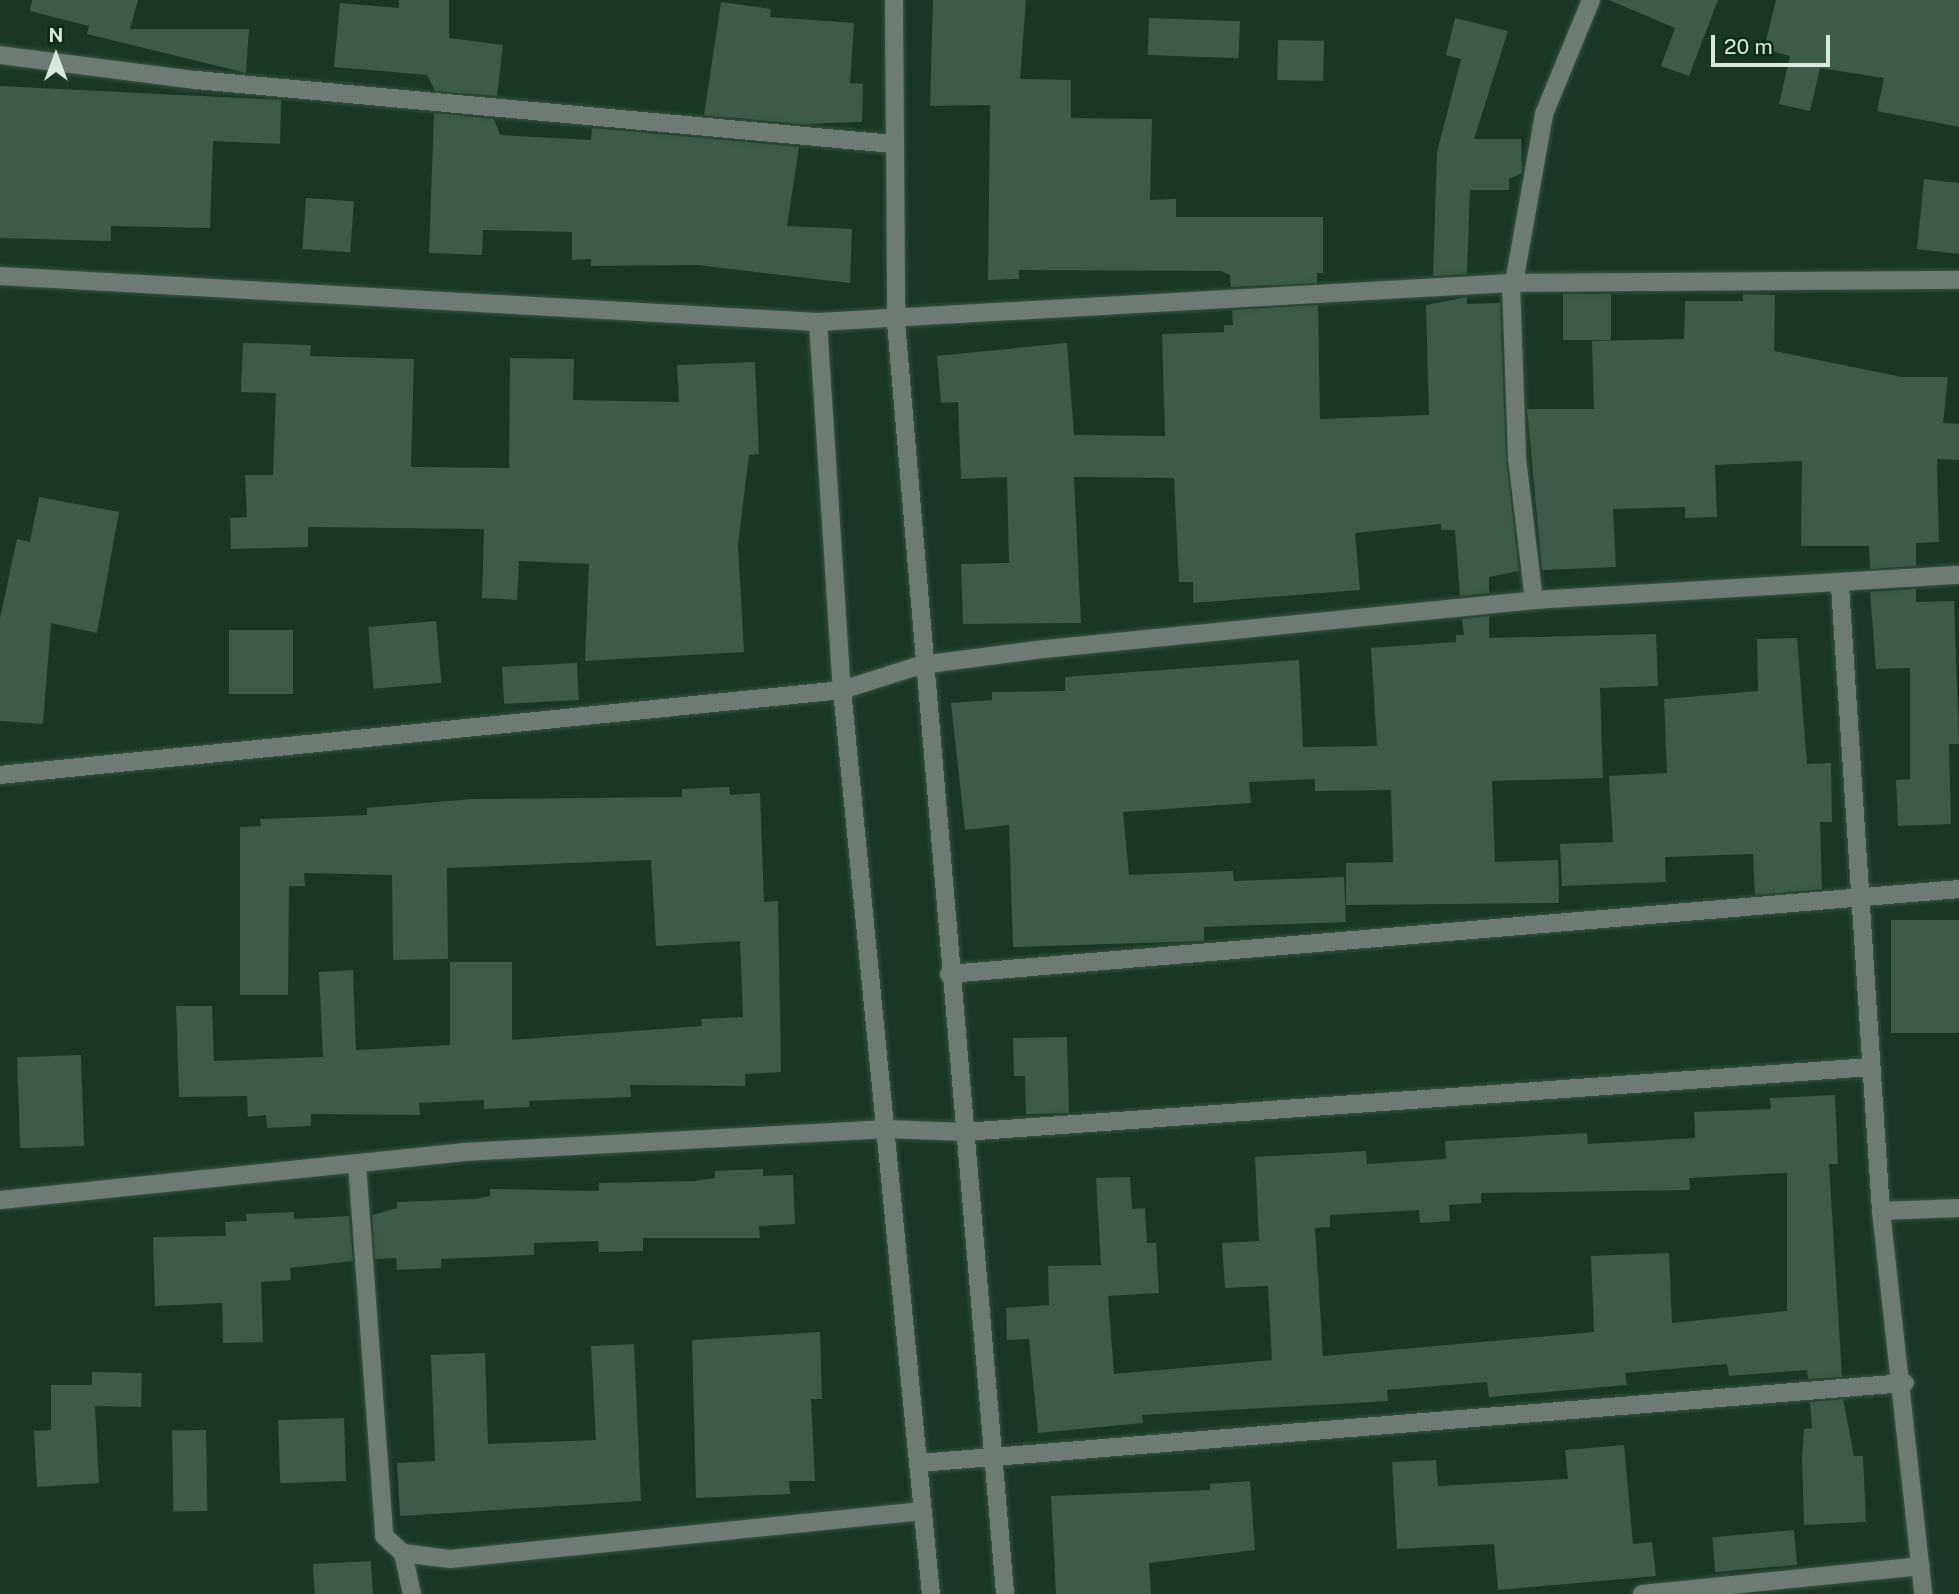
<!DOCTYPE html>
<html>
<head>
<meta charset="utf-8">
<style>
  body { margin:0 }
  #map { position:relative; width:1959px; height:1594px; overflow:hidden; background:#193724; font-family:"Public Sans",sans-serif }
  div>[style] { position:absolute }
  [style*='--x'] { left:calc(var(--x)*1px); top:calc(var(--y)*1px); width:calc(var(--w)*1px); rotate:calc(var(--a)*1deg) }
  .building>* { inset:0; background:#3d5b47; transform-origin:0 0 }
  .roads { filter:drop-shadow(0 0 2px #385442) drop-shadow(0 0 2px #385442) }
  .minor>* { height:18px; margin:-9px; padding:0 9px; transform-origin:9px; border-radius:9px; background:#6d7b72 }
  span { translate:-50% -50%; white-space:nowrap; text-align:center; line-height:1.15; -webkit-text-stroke:7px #0f2c1b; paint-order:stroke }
  .north { position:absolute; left:21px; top:21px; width:70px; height:70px; -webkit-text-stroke:5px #0f2c1b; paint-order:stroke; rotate:0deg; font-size:19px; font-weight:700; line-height:28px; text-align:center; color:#d8eadd }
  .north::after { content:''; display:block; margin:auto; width:24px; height:32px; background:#d8eadd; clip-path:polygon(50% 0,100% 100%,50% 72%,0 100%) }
  .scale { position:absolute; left:1711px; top:35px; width:119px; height:32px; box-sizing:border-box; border:4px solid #d8eadd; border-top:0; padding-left:9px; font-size:21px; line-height:24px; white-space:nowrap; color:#d8eadd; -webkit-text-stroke:5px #0f2c1b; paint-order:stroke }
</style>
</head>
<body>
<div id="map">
  <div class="building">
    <i style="clip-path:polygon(32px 0,138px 0,130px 29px,249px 29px,246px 73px,87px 34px,89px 26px,30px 11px)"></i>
    <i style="clip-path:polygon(399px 0,449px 0,449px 38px,503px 45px,497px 96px,435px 91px,427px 75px,334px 67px,340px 3px,399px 8px)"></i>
    <i style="clip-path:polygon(933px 0,1026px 0,1020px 79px,1071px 80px,1071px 118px,1152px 119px,1150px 200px,1176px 199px,1176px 217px,1323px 217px,1323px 273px,1317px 273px,1317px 283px,1231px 287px,1230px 275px,1221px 271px,1019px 270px,1019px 279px,988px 280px,990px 105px,930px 106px)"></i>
    <i style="clip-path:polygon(1609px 0,1718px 0,1689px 76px,1661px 66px,1675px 28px)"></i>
    <i style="clip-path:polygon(1776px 0,1959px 0,1959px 127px,1877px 111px,1884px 78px,1820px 68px,1810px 111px,1779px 104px,1790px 56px,1764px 49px)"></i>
    <i style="clip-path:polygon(721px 2px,771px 9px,770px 17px,854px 23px,850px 83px,863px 84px,862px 122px,802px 124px,704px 115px)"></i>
    <i style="left:1149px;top:18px;width:91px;height:37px;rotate:2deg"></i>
    <i style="clip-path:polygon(1455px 18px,1508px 31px,1474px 139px,1521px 139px,1522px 173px,1509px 179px,1509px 190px,1470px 190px,1467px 274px,1433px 276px,1437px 152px,1461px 59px,1446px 55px)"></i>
    <i style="left:1278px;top:40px;width:46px;height:40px;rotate:1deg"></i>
    <i style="clip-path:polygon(0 86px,281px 100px,280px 144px,213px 141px,210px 228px,111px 226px,111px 241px,0 238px)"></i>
    <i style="clip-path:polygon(434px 113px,494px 119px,500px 135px,591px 140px,592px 128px,799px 147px,787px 226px,852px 229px,850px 283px,697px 265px,591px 266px,591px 259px,572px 260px,572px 232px,483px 230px,482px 255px,429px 253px)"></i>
    <i style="clip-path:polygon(1924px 179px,1959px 183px,1959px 254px,1917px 249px)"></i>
    <i style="left:306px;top:198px;width:48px;height:51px;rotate:4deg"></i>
    <i style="left:1563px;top:294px;width:48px;height:46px"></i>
    <i style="clip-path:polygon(1743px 294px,1775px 295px,1774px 351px,1902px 377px,1948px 377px,1943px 423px,1959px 424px,1959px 460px,1937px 459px,1939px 542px,1916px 543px,1916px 566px,1870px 569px,1869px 546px,1801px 546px,1802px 461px,1715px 465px,1717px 517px,1685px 518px,1685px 507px,1613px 509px,1616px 567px,1542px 570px,1527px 409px,1594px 409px,1592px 341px,1684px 339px,1685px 301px,1743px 301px)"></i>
    <i style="clip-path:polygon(1467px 297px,1467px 304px,1500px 303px,1506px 458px,1519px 571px,1489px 577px,1489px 593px,1460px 596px,1455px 530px,1441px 530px,1441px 524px,1355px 533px,1360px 590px,1193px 603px,1193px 582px,1179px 582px,1174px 478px,1074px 477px,1081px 623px,963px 624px,961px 564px,1009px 563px,1007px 477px,961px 479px,958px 402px,941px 403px,937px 356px,1067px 343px,1074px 435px,1165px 436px,1162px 334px,1224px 332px,1224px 325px,1233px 325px,1232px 310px,1318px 305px,1320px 419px,1429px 415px,1426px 305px)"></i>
    <i style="clip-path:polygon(243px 343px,311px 345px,310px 356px,414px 359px,411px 467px,509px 468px,510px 358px,574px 359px,573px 400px,679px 402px,677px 365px,755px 362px,759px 454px,749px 455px,738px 545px,744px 652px,585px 661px,589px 564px,519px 561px,517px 600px,482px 598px,484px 529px,308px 527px,308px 547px,231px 549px,230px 518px,247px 517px,245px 475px,273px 475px,276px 393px,241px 392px)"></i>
    <i style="clip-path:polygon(39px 497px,119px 512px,97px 633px,51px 623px,43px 724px,0 721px,0 618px,17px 539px,30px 542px)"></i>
    <i style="clip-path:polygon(1916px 589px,1916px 602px,1954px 601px,1959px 744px,1949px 744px,1951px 824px,1898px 826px,1896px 780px,1910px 779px,1910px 668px,1876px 669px,1870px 592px)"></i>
    <i style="clip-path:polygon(1489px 616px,1489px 638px,1656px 634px,1658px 686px,1600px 688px,1603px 778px,1492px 781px,1495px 862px,1558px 860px,1559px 903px,1346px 905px,1346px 863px,1393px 862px,1391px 790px,1315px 791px,1315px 779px,1249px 782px,1251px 803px,1123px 812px,1129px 875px,1233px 871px,1234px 881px,1344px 877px,1346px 922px,1204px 927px,1204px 941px,1013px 947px,1009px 825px,965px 830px,951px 703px,992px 700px,992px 692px,1065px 691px,1065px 677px,1299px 660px,1303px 747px,1377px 746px,1371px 648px,1456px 642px,1456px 635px,1464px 635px,1462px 619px)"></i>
    <i style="left:436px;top:621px;width:62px;height:68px;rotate:85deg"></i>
    <i style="left:229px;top:630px;width:64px;height:64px"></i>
    <i style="clip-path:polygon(1797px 638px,1807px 764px,1831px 763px,1832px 822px,1820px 822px,1822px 889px,1755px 895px,1753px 854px,1665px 857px,1666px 882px,1562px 886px,1560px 844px,1613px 842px,1609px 776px,1667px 773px,1664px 699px,1758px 691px,1757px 639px)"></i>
    <i style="left:577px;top:663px;width:37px;height:75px;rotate:87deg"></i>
    <i style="clip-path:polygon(729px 787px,730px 795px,760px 793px,764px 902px,778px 901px,781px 1072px,745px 1074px,745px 1086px,630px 1085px,631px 1097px,529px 1101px,529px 1107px,484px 1109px,484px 1100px,419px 1103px,420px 1115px,311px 1114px,311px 1126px,267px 1128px,266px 1115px,248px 1117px,247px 1096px,179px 1097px,176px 1006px,212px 1006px,214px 1061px,323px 1057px,319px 972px,353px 970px,356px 1050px,450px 1045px,450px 962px,512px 962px,512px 1040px,702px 1026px,701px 1019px,743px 1017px,740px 941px,656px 946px,651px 860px,447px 868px,448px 959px,393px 960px,392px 875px,304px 873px,305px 886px,289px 886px,288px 995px,240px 995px,240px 827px,261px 826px,260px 819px,367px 815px,367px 808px,472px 799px,682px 797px,682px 789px)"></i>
    <i style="left:1959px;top:920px;width:113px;height:68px;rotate:90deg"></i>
    <i style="clip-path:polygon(1067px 1037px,1069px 1113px,1026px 1114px,1025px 1076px,1014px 1076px,1013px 1038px)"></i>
    <i style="left:81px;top:1055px;width:91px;height:64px;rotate:88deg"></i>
    <i style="clip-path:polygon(evenodd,1835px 1095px,1838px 1164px,1829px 1164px,1842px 1377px,1808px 1379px,1807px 1370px,1729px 1376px,1727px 1364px,1625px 1373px,1627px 1385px,1489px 1397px,1487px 1382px,1387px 1390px,1388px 1401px,1142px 1415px,1143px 1423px,1038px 1433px,1029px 1339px,1007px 1340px,1006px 1308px,1049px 1305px,1048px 1266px,1101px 1265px,1096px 1178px,1130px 1177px,1132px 1209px,1145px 1208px,1147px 1243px,1156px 1243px,1159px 1293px,1108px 1296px,1114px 1374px,1272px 1360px,1268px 1286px,1225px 1288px,1222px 1243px,1259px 1241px,1255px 1157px,1366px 1151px,1367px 1164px,1446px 1159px,1445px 1141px,1587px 1133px,1588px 1144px,1695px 1138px,1694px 1112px,1771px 1109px,1770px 1098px,1835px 1095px,1787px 1173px,1787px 1311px,1672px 1323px,1669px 1253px,1591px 1256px,1594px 1332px,1323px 1356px,1315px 1228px,1330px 1227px,1330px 1215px,1419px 1210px,1420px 1223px,1450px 1221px,1449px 1205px,1481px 1203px,1481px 1193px,1690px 1190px,1689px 1178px,1787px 1173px)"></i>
    <i style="clip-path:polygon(763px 1169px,763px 1176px,793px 1175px,795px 1224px,759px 1226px,760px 1238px,643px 1238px,643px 1251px,599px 1252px,598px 1241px,534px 1243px,534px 1255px,441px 1259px,441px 1268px,397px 1270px,396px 1258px,375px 1259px,372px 1215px,397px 1208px,397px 1202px,475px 1199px,490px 1196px,490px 1189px,599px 1191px,599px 1183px,694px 1181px,715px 1178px,715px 1171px)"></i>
    <i style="clip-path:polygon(294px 1212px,294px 1219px,349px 1216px,353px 1261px,290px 1268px,291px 1280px,261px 1282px,263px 1342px,223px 1343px,222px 1303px,155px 1306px,153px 1237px,226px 1236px,225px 1222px,247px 1221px,246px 1214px)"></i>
    <i style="clip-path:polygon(820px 1332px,822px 1399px,811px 1399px,815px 1481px,789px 1481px,790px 1494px,696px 1498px,692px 1340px)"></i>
    <i style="clip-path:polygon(634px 1344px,641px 1501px,400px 1516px,397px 1463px,435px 1461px,431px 1355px,485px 1353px,488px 1444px,596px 1440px,591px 1346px)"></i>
    <i style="clip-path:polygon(92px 1372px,142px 1373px,141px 1407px,95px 1406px,99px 1483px,37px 1487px,34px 1431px,51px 1430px,51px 1385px,92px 1385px)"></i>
    <i style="clip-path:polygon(1843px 1399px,1854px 1456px,1863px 1456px,1866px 1522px,1804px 1525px,1802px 1458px,1804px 1429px,1812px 1428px,1810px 1402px)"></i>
    <i style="left:344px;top:1418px;width:63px;height:66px;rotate:88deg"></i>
    <i style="left:206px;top:1430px;width:81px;height:34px;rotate:89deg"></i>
    <i style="clip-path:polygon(1624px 1445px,1633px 1544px,1652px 1542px,1656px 1576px,1498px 1590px,1494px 1544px,1397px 1549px,1392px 1462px,1436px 1460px,1438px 1486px,1568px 1479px,1565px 1450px)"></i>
    <i style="clip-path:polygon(1250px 1481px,1255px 1550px,1149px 1563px,1151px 1594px,1056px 1594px,1051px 1496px,1210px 1490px,1210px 1484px)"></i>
    <i style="left:1794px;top:1530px;width:35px;height:82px;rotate:85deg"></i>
    <i style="left:371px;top:1561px;width:33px;height:58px;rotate:87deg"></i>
  </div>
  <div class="roads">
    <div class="minor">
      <i style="--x:894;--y:0;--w:322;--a:89.6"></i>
      <i style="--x:896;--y:322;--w:1277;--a:85.1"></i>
      <i style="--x:0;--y:55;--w:198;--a:7.3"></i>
      <i style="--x:196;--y:80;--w:700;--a:5.25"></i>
      <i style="--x:0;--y:276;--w:819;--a:3.22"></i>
      <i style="--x:818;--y:322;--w:694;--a:-3.22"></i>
      <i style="--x:1511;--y:283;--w:448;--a:-0.4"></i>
      <i style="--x:1511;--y:283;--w:175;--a:88"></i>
      <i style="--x:1517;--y:458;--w:143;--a:83.2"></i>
      <i style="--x:1514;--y:283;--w:172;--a:-79.9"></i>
      <i style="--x:1544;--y:114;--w:123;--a:-67.6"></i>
      <i style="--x:818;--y:322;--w:369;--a:86.3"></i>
      <i style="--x:842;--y:690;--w:908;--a:84.38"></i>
      <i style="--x:1840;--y:586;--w:626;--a:86.25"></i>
      <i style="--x:1881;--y:1211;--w:385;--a:83.7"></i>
      <i style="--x:0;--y:775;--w:846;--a:-5.76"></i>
      <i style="--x:842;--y:690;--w:83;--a:-17.6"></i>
      <i style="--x:921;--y:665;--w:125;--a:-7.4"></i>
      <i style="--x:1045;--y:649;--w:491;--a:-5.7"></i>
      <i style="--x:1534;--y:600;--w:426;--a:-3.4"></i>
      <i style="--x:949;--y:974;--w:1014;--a:-4.81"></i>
      <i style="--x:357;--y:1164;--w:373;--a:85.8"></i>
      <i style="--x:384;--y:1536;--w:25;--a:42"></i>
      <i style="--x:403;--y:1553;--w:47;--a:7.3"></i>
      <i style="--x:450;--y:1559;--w:475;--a:-5.8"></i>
      <i style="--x:0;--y:1200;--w:466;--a:-5.9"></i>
      <i style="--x:464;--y:1152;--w:425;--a:-3.1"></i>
      <i style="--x:888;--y:1129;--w:76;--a:2.3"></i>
      <i style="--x:964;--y:1132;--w:909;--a:-4.1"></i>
      <i style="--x:1881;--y:1211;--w:78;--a:-2.2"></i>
      <i style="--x:919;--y:1463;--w:989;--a:-4.64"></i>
      <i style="--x:403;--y:1553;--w:42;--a:77.6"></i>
      <i style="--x:1642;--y:1594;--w:280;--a:-5.7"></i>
    </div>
  </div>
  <div class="north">N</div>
  <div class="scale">20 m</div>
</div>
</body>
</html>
